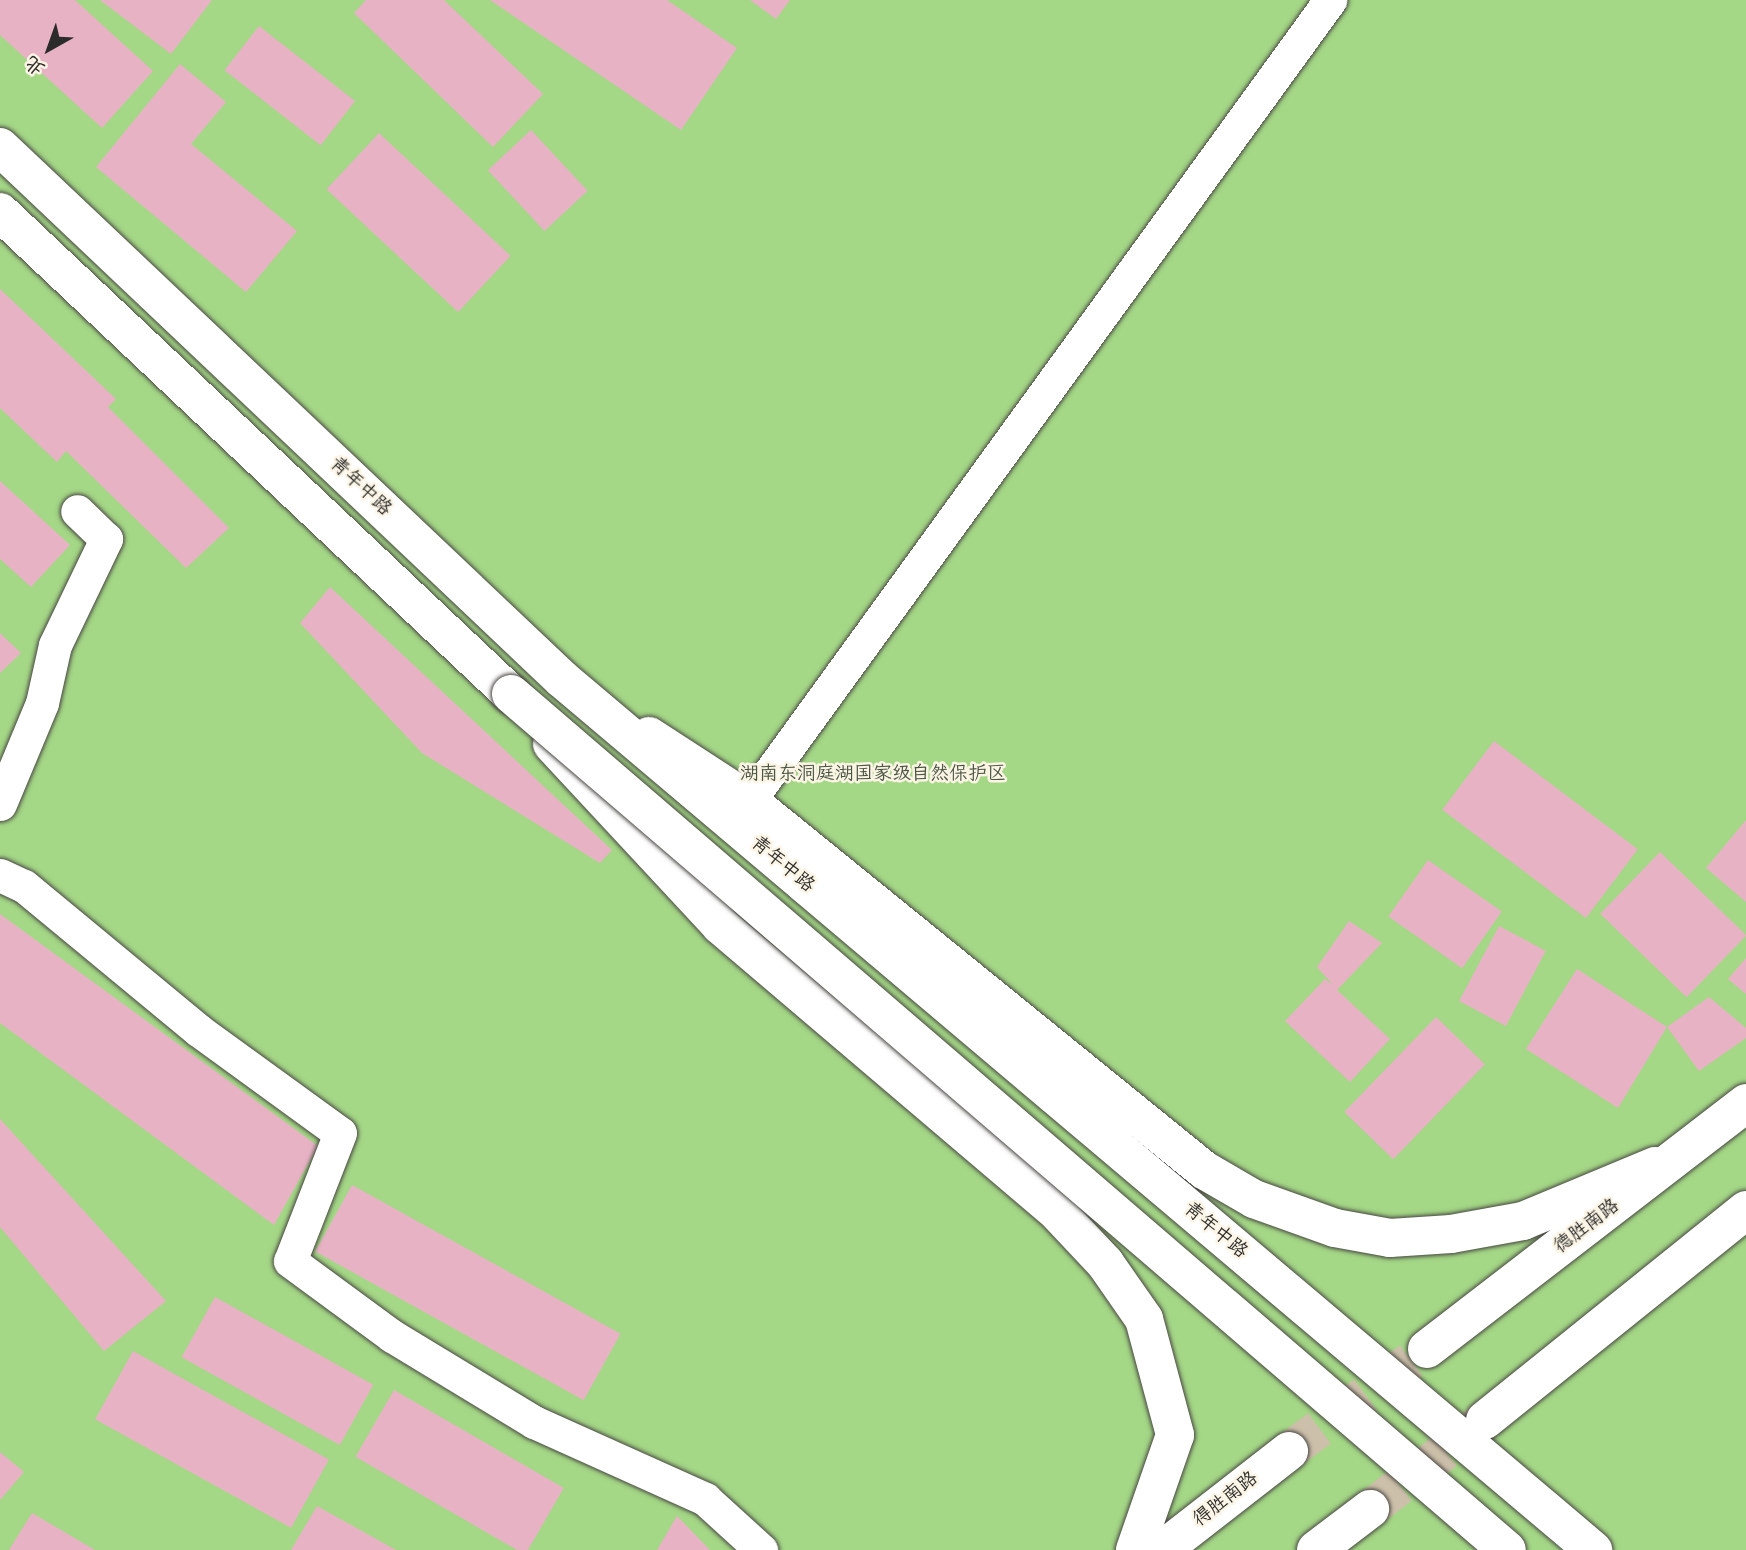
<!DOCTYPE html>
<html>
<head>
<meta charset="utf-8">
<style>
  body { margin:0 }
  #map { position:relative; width:1746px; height:1550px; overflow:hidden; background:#f5e5ca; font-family:Kalam,"LXGW WenKai TC",sans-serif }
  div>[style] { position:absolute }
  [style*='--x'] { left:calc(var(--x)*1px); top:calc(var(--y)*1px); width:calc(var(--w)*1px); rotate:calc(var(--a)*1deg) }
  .green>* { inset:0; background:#a4d786; transform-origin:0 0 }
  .building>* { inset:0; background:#e7b3c4; transform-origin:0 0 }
  .primary-tunnel>* { height:38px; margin-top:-19px; transform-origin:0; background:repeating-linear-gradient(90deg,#cdc0aa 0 38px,transparent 0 57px) }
  .roads { filter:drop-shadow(0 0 2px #494743) drop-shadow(0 0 2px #494743) }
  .minor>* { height:33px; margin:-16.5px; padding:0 16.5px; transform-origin:16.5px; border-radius:16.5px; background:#fff }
  .tertiary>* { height:38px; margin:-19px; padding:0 19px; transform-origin:19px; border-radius:19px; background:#fff }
  .secondary>* { height:38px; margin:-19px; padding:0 19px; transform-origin:19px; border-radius:19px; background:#fff }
  .primary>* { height:38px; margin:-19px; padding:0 19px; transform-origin:19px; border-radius:19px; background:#fff }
  .bridges { filter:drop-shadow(0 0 2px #494743) drop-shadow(0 0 2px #494743) }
  .secondary-bridge>* { height:38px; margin:-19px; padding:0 19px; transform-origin:19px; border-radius:19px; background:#fff }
  span { translate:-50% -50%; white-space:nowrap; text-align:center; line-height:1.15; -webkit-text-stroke:5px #fcf5e5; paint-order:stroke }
  .street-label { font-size:19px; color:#2b2b2b }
  .park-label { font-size:19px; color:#495642 }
  .north { position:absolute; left:14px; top:14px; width:70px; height:70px; -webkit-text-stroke:5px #fcf5e5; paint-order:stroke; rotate:220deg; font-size:19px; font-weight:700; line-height:28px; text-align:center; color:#2b2b2b }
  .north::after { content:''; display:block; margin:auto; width:24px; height:32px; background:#2b2b2b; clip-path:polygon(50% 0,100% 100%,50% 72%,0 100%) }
</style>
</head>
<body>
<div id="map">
  <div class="green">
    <i style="left:0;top:0;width:1746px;height:1550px"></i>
  </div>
  <div class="building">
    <i style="clip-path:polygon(0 0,75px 0,153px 71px,102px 128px,0 35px)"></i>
    <i style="clip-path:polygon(100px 0,212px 0,171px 54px)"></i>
    <i style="clip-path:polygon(366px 0,444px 0,543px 94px,493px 147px,354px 13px)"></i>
    <i style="clip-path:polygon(490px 0,667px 0,737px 48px,681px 130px)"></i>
    <i style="clip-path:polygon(750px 0,790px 0,776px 19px)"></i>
    <i style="left:259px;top:26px;width:122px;height:56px;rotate:38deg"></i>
    <i style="clip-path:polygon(180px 64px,226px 102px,191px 144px,297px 231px,246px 292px,96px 167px)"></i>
    <i style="left:531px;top:130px;width:83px;height:59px;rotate:47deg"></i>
    <i style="left:379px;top:133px;width:180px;height:77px;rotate:43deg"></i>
    <i style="clip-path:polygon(0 289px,116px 399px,108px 407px,229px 528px,186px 568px,66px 451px,57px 462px,0 408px)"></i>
    <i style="clip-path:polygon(0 481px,70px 545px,31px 587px,0 559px)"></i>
    <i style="clip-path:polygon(330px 587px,612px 850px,600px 863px,422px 753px,300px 623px)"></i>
    <i style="clip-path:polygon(0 633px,21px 653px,0 673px)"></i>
    <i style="left:1494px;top:741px;width:180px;height:86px;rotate:37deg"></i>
    <i style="clip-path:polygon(1746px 820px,1746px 902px,1706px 868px)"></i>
    <i style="left:1660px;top:852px;width:120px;height:86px;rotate:44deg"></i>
    <i style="left:1428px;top:860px;width:90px;height:69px;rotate:35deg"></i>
    <i style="clip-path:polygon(0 914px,318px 1146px,274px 1225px,0 1023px)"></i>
    <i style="clip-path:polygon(1349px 921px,1382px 943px,1337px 990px,1390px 1039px,1350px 1082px,1285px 1021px,1325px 979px,1333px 985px,1317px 967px)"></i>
    <i style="left:1499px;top:926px;width:53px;height:85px;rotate:28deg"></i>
    <i style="clip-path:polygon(1746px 958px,1746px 994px,1728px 979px)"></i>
    <i style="clip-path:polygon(1577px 969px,1667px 1027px,1709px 997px,1746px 1028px,1746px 1038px,1699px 1071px,1667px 1027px,1618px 1108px,1526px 1049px)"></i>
    <i style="left:1436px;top:1017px;width:68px;height:132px;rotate:44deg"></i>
    <i style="clip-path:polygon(0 1119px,166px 1301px,104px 1351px,0 1227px)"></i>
    <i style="left:352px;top:1185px;width:307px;height:76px;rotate:29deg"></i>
    <i style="left:215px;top:1297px;width:181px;height:69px;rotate:29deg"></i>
    <i style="left:133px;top:1351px;width:224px;height:78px;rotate:29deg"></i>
    <i style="left:394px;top:1390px;width:196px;height:77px;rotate:30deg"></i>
    <i style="clip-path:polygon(0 1452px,24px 1472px,0 1500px)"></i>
    <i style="clip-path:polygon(317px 1506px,396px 1550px,291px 1550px)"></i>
    <i style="clip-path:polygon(32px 1513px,95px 1550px,9px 1550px)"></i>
    <i style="clip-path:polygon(677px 1516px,710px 1550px,657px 1550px)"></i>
  </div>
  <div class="primary-tunnel">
    <i style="--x:1289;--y:1451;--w:172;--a:-36.5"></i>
    <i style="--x:1370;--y:1509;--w:145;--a:-37.7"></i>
  </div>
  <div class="roads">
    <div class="minor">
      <i style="--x:749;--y:801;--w:990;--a:-54.04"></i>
      <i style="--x:0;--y:804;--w:109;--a:-67.4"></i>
      <i style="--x:42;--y:703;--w:59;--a:-77.4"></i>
      <i style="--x:55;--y:645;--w:118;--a:-64.3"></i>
      <i style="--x:106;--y:539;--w:40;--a:-136"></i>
      <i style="--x:0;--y:875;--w:26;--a:25"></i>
      <i style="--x:24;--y:886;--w:226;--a:39.6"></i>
      <i style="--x:198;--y:1030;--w:175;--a:36"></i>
      <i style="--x:340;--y:1133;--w:137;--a:111.3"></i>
      <i style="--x:290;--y:1261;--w:127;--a:36.3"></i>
      <i style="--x:392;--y:1336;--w:166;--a:31.2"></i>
      <i style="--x:534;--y:1422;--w:188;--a:24.2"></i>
      <i style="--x:705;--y:1499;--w:76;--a:42.3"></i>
    </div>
    <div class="tertiary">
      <i style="--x:649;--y:736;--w:119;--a:33"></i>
      <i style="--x:749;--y:801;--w:586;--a:39.04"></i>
      <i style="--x:1204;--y:1170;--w:58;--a:30.1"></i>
      <i style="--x:1254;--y:1199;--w:86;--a:19.7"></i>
      <i style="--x:1335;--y:1228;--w:56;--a:10.3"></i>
      <i style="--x:1390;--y:1238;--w:61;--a:-3.8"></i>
      <i style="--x:1451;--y:1234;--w:73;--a:-10.2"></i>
      <i style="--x:1523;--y:1221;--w:143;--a:-22.6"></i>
      <i style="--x:552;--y:744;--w:247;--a:47.1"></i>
      <i style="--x:720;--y:925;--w:444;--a:40.4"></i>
      <i style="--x:1058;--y:1213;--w:69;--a:46.8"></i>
      <i style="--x:1105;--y:1263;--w:68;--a:55.1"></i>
      <i style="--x:1144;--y:1319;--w:120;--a:75"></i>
      <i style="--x:1175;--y:1435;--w:122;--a:109.2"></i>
    </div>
    <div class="secondary">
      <i style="--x:0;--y:147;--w:774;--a:43.43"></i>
      <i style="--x:562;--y:679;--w:1350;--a:40.19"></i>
      <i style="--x:0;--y:212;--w:702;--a:43.33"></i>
    </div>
    <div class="primary">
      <i style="--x:1427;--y:1349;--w:403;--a:-37.6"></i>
      <i style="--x:1485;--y:1420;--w:335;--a:-38.8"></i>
      <i style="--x:1162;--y:1550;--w:161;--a:-37.9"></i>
      <i style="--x:1316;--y:1550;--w:68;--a:-37.2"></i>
    </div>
  </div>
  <div class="bridges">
    <div class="secondary-bridge">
      <i style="--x:511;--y:694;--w:1313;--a:40.68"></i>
    </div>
  </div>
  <div class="street-label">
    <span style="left:360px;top:487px;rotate:43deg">青年中路</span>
    <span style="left:782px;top:865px;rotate:40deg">青年中路</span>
    <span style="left:1587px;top:1227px;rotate:-37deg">德胜南路</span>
    <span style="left:1215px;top:1231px;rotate:40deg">青年中路</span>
    <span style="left:1226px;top:1500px;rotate:-38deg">得胜南路</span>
  </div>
  <div class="park-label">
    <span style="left:873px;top:775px">湖南东洞庭湖国家级自然保护区</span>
  </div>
  <div class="north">北</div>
</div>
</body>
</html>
